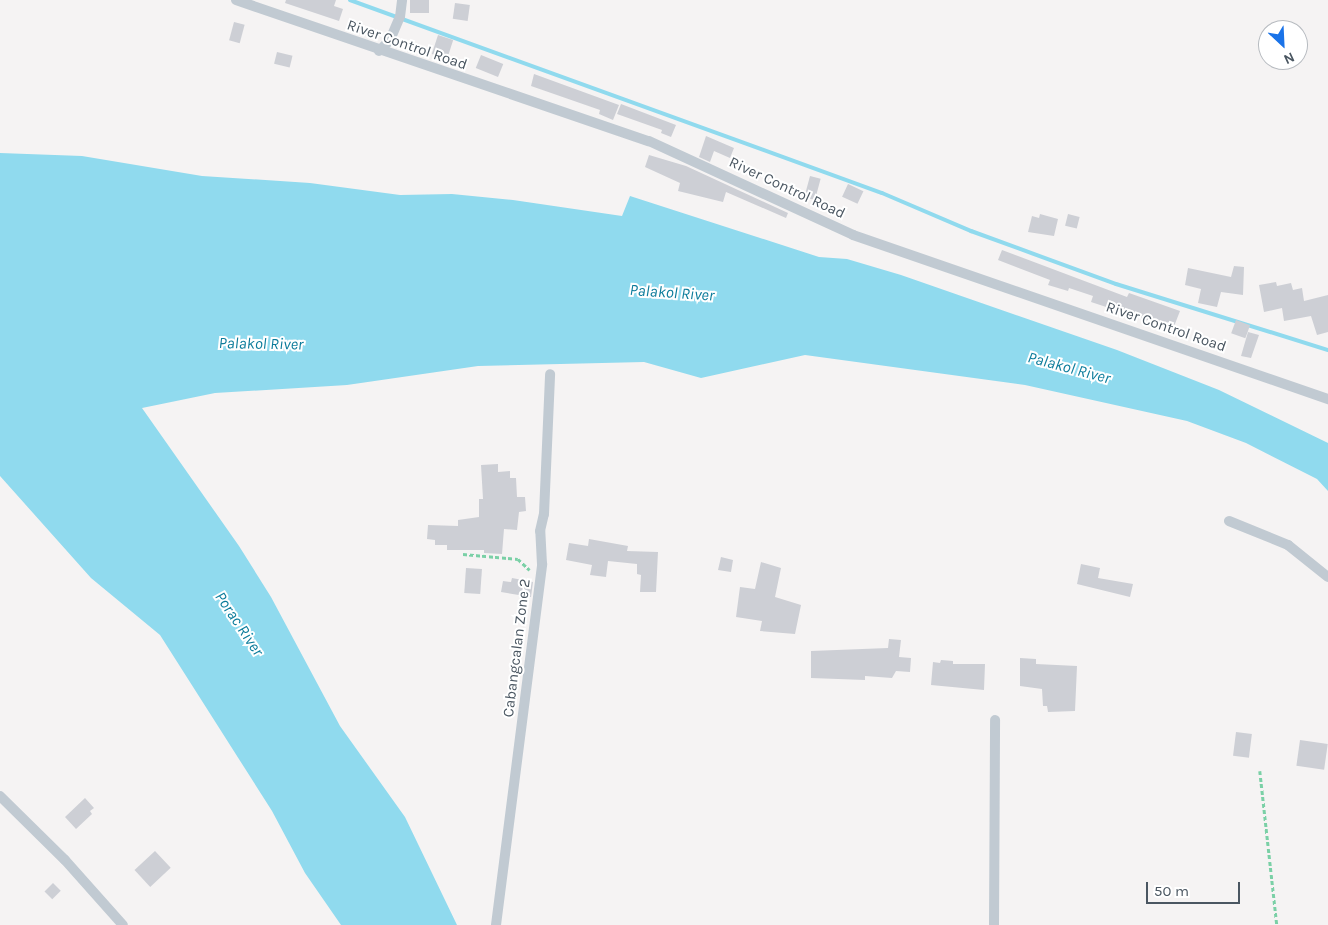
<!DOCTYPE html>
<html>
<head>
<meta charset="utf-8">
<style>
  body { margin:0 }
  #map { position:relative; width:1328px; height:925px; overflow:hidden; background:#f5f3f3; font-family:Karla,sans-serif }
  div>[style] { position:absolute }
  [style*='--x'] { left:calc(var(--x)*1px); top:calc(var(--y)*1px); width:calc(var(--w)*1px); rotate:calc(var(--a)*1deg) }
  .water>* { inset:0; background:#90daee }
  .stream>* { height:4px; margin:-2px; padding:0 2px; transform-origin:2px; border-radius:2px; background:#90daee }
  .building>* { inset:0; background:#cdcfd5; transform-origin:0 0 }
  .path>* { height:2.5px; margin-top:-1.25px; transform-origin:0; background:repeating-linear-gradient(90deg,#7ad0a6 0 4px,transparent 0 6.5px) }
  .street>* { height:10px; margin:-5px; padding:0 5px; transform-origin:5px; border-radius:5px; background:#c1cad2 }
  span { translate:-50% -50%; white-space:nowrap; text-align:center; line-height:1.15; -webkit-text-stroke:4px #fff; paint-order:stroke }
  .street-label { font-size:15px; color:#4a5661 }
  .water-label { font-size:16px; color:#0c7c9b; font-style:italic }
  .north { position:absolute; left:1258px; top:20px; width:50px; height:50px; box-sizing:border-box; background:#fff; border:1px solid #b7bbc0; border-radius:50%; rotate:155deg; font-size:14px; font-weight:700; line-height:20px; text-align:center; color:#4a5661 }
  .north::after { content:''; display:block; margin:auto; width:18px; height:22px; background:#1a73e8; clip-path:polygon(50% 0,100% 100%,50% 72%,0 100%) }
  .scale { position:absolute; left:1146px; top:882px; width:94px; height:22px; box-sizing:border-box; border:2px solid #4a5661; border-top:0; padding-left:6px; font-size:15px; line-height:18px; white-space:nowrap; color:#4a5661; -webkit-text-stroke:4px #fff; paint-order:stroke }
</style>
</head>
<body>
<div id="map">
  <div class="water">
    <i style="clip-path:polygon(0 153px,82px 156px,202px 176px,310px 183px,400px 195px,452px 194px,513px 200px,622px 216px,630px 196px,819px 257px,847px 259px,901px 275px,1117px 350px,1219px 390px,1328px 443px,1328px 491px,1317px 479px,1246px 443px,1187px 421px,1025px 385px,805px 355px,701px 378px,644px 362px,478px 366px,347px 385px,215px 393px,142px 408px,239px 546px,271px 597px,340px 726px,405px 817px,457px 925px,341px 925px,305px 873px,272px 811px,160px 635px,91px 578px,0 476px)"></i>
  </div>
  <div class="stream">
    <i style="--x:350;--y:0;--w:566;--a:19.94"></i>
    <i style="--x:882;--y:193;--w:97;--a:23.1"></i>
    <i style="--x:971;--y:231;--w:154;--a:20.1"></i>
    <i style="--x:1116;--y:284;--w:222;--a:17.3"></i>
  </div>
  <div class="building">
    <i style="clip-path:polygon(286px 0,336px 0,334px 6px,343px 9px,339px 21px,285px 3px)"></i>
    <i style="left:410px;top:0;width:19px;height:13px"></i>
    <i style="left:455px;top:3px;width:15px;height:16px;rotate:8deg"></i>
    <i style="left:234px;top:22px;width:11px;height:19px;rotate:15deg"></i>
    <i style="left:438px;top:35px;width:16px;height:20px;rotate:18deg"></i>
    <i style="left:277px;top:52px;width:16px;height:12px;rotate:14deg"></i>
    <i style="left:481px;top:55px;width:24px;height:14px;rotate:22deg"></i>
    <i style="clip-path:polygon(534px 74px,619px 105px,613px 120px,599px 114px,600px 110px,531px 86px)"></i>
    <i style="clip-path:polygon(621px 104px,676px 125px,671px 137px,661px 133px,662px 130px,617px 114px)"></i>
    <i style="clip-path:polygon(706px 136px,734px 148px,730px 158px,714px 151px,710px 162px,699px 157px)"></i>
    <i style="clip-path:polygon(649px 155px,686px 166px,788px 213px,786px 218px,726px 192px,723px 202px,678px 191px,680px 183px,645px 167px)"></i>
    <i style="left:810px;top:176px;width:11px;height:22px;rotate:15deg"></i>
    <i style="left:848px;top:184px;width:17px;height:14px;rotate:25deg"></i>
    <i style="clip-path:polygon(1040px 214px,1058px 219px,1054px 236px,1028px 232px,1032px 216px,1039px 218px)"></i>
    <i style="left:1068px;top:214px;width:12px;height:12px;rotate:14deg"></i>
    <i style="clip-path:polygon(1002px 250px,1127px 297px,1129px 293px,1180px 311px,1173px 329px,1091px 302px,1093px 296px,1069px 288px,1068px 291px,1048px 285px,1050px 280px,998px 260px)"></i>
    <i style="clip-path:polygon(1234px 266px,1244px 267px,1243px 295px,1221px 292px,1217px 307px,1198px 303px,1201px 289px,1185px 285px,1188px 268px,1231px 277px)"></i>
    <i style="clip-path:polygon(1276px 282px,1277px 286px,1291px 283px,1293px 290px,1302px 288px,1304px 301px,1328px 295px,1328px 332px,1317px 335px,1311px 316px,1284px 321px,1282px 308px,1264px 312px,1259px 285px)"></i>
    <i style="left:1236px;top:320px;width:15px;height:14px;rotate:20deg"></i>
    <i style="clip-path:polygon(1248px 332px,1259px 335px,1251px 358px,1241px 356px)"></i>
    <i style="clip-path:polygon(498px 464px,498px 472px,510px 471px,510px 478px,516px 478px,517px 497px,525px 497px,526px 511px,519px 512px,517px 530px,504px 529px,502px 554px,484px 553px,484px 550px,447px 550px,447px 545px,435px 545px,435px 540px,427px 539px,428px 525px,458px 526px,458px 520px,479px 517px,479px 499px,483px 499px,481px 465px)"></i>
    <i style="clip-path:polygon(589px 539px,628px 546px,627px 551px,658px 552px,656px 592px,640px 592px,641px 575px,637px 574px,637px 564px,608px 561px,606px 577px,590px 575px,592px 565px,566px 560px,569px 543px,588px 546px)"></i>
    <i style="clip-path:polygon(721px 557px,733px 560px,731px 572px,718px 570px)"></i>
    <i style="clip-path:polygon(761px 562px,781px 568px,775px 597px,801px 605px,795px 634px,760px 631px,762px 621px,736px 617px,740px 587px,755px 589px)"></i>
    <i style="clip-path:polygon(1081px 564px,1100px 568px,1098px 578px,1133px 584px,1130px 597px,1077px 584px)"></i>
    <i style="left:466px;top:568px;width:16px;height:25px;rotate:4deg"></i>
    <i style="clip-path:polygon(512px 578px,533px 582px,531px 597px,501px 592px,503px 581px,511px 582px)"></i>
    <i style="clip-path:polygon(889px 639px,901px 640px,899px 657px,911px 658px,910px 672px,896px 671px,892px 678px,865px 676px,865px 680px,811px 678px,811px 651px,888px 648px)"></i>
    <i style="clip-path:polygon(1020px 658px,1036px 659px,1036px 664px,1077px 666px,1075px 711px,1048px 712px,1047px 706px,1043px 706px,1042px 689px,1020px 686px)"></i>
    <i style="clip-path:polygon(941px 660px,953px 661px,953px 664px,985px 664px,984px 690px,931px 685px,933px 662px,940px 663px)"></i>
    <i style="left:1236px;top:732px;width:16px;height:24px;rotate:7deg"></i>
    <i style="left:1300px;top:740px;width:28px;height:26px;rotate:8deg"></i>
    <i style="clip-path:polygon(85px 798px,94px 808px,90px 811px,92px 814px,76px 829px,65px 817px)"></i>
    <i style="left:155px;top:851px;width:23px;height:28px;rotate:47deg"></i>
    <i style="left:53px;top:883px;width:11px;height:12px;rotate:45deg"></i>
  </div>
  <div class="path">
    <i style="--x:463;--y:554;--w:55;--a:5.2"></i>
    <i style="--x:518;--y:559;--w:16;--a:43"></i>
    <i style="--x:1260;--y:771;--w:155;--a:83.7"></i>
  </div>
  <div class="street">
    <i style="--x:236;--y:0;--w:436;--a:18.9"></i>
    <i style="--x:649;--y:141;--w:225;--a:24.7"></i>
    <i style="--x:853;--y:235;--w:503;--a:19.05"></i>
    <i style="--x:379;--y:51;--w:16;--a:-45"></i>
    <i style="--x:390;--y:40;--w:25;--a:-67"></i>
    <i style="--x:400;--y:17;--w:17;--a:-83"></i>
    <i style="--x:1229;--y:521;--w:64;--a:22.1"></i>
    <i style="--x:1288;--y:545;--w:51;--a:38.7"></i>
    <i style="--x:0;--y:796;--w:91;--a:44.6"></i>
    <i style="--x:65;--y:860;--w:87;--a:48.3"></i>
    <i style="--x:496;--y:925;--w:364;--a:-82.7"></i>
    <i style="--x:542;--y:564;--w:33;--a:-93"></i>
    <i style="--x:540;--y:531;--w:17;--a:-77"></i>
    <i style="--x:544;--y:514;--w:140;--a:-87.5"></i>
    <i style="--x:994;--y:925;--w:205;--a:-89.7"></i>
  </div>
  <div class="street-label">
    <span style="left:407px;top:45px;rotate:19deg">River Control Road</span>
    <span style="left:787px;top:188px;rotate:25deg">River Control Road</span>
    <span style="left:1166px;top:327px;rotate:19deg">River Control Road</span>
    <span style="left:517px;top:648px;rotate:-83deg">Cabangcalan Zone 2</span>
  </div>
  <div class="water-label">
    <span style="left:672px;top:293px;rotate:4deg">Palakol River</span>
    <span style="left:261px;top:344px;rotate:1deg">Palakol River</span>
    <span style="left:1069px;top:368px;rotate:15deg">Palakol River</span>
    <span style="left:239px;top:624px;rotate:56deg">Porac River</span>
  </div>
  <div class="north">N</div>
  <div class="scale">50 m</div>
</div>
</body>
</html>
